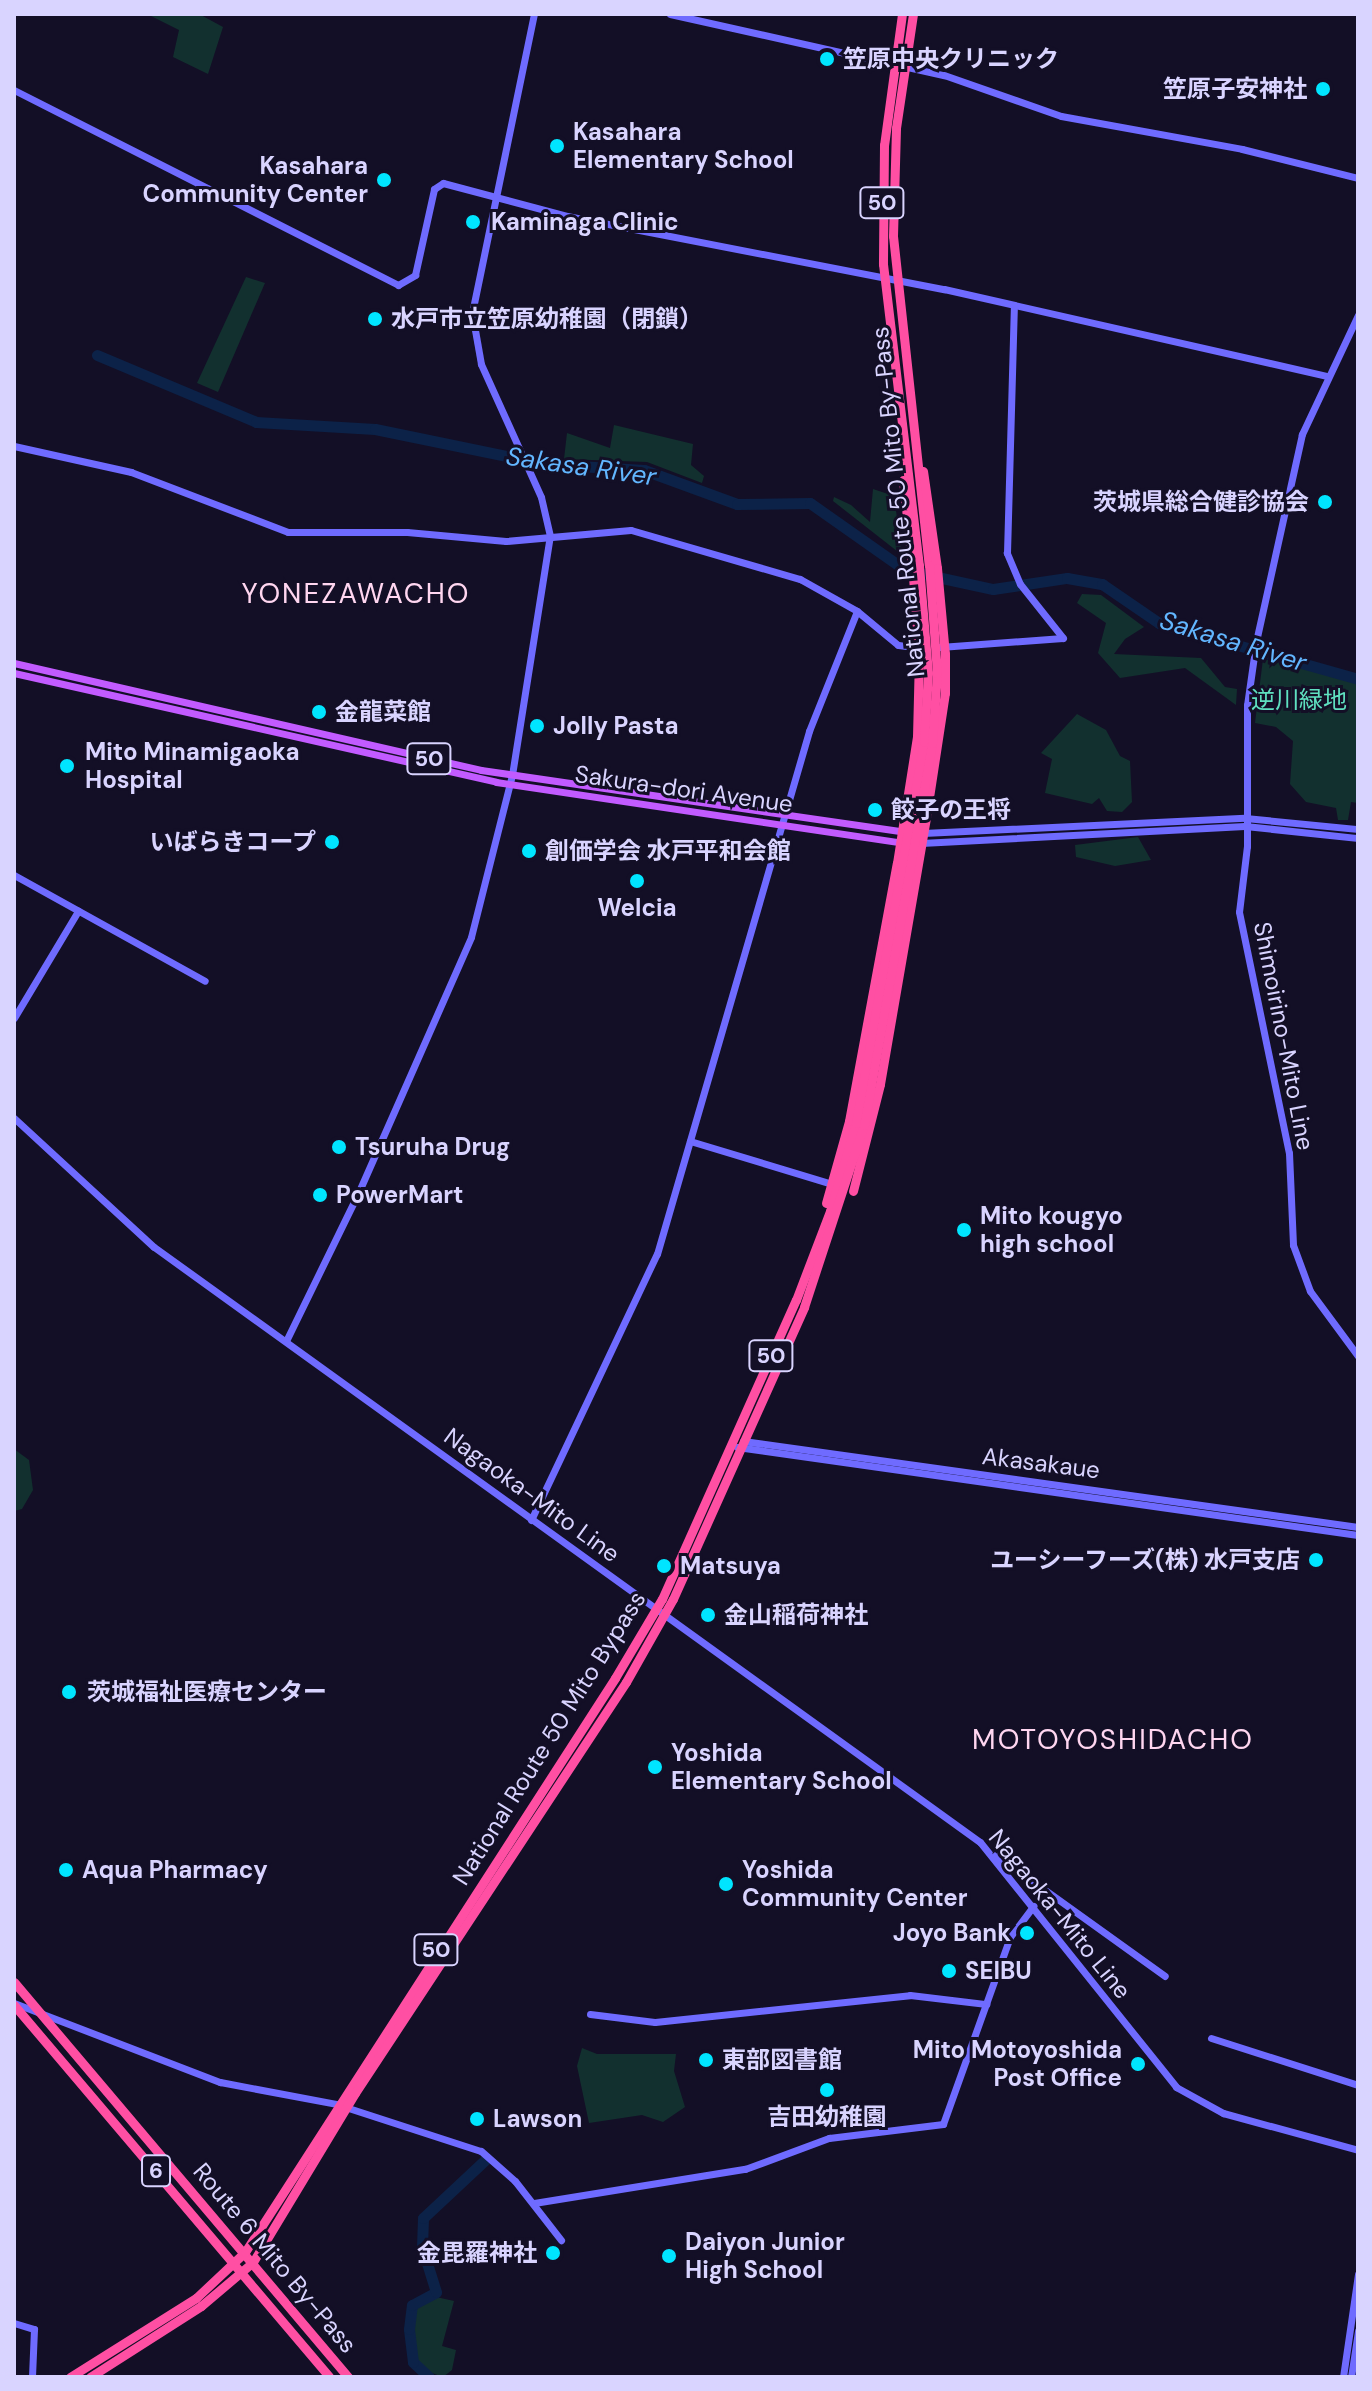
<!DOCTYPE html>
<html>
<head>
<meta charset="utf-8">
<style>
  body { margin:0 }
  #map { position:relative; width:1372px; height:2391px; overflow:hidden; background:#130f26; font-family:"DM Sans","Noto Sans JP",sans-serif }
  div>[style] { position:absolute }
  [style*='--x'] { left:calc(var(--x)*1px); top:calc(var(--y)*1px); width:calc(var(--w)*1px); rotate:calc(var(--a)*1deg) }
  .green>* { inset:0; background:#12302f }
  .river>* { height:11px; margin:-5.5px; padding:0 5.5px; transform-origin:5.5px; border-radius:5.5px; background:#0c2248 }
  .secondary>* { height:7px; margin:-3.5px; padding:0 3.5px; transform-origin:3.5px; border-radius:3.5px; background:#6f6bff }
  .primary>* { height:7px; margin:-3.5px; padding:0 3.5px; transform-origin:3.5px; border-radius:3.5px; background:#c25bff }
  .highway>* { height:9px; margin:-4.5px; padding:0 4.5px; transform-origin:4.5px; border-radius:4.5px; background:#ff4fa3 }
  .highway-bridge>* { height:9px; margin:-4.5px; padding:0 4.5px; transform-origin:4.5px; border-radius:4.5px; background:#ff4fa3 }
  .dots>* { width:22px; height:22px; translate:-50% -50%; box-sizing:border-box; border:4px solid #130f26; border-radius:50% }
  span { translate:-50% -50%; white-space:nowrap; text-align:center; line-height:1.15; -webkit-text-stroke:6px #130f26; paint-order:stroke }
  .shield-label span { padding:2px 6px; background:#130f26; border:2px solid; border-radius:6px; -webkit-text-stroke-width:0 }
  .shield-label { font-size:22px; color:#d9d4ff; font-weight:700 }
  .poi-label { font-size:24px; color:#d9d4ff; font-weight:700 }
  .left { translate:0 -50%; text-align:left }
  .right { translate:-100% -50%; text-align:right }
  .street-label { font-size:24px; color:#d9d4ff }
  .park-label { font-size:24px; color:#5fe0c0 }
  .water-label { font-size:26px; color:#62b6ff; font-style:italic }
  .quarter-label { font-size:28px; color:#ffd6f0; letter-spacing:2px }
  .frame { position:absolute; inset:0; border:16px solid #d9d4ff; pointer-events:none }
</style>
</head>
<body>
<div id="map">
  <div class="green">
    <i style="clip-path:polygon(147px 14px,199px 14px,223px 27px,208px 74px,173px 57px,179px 30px)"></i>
    <i style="clip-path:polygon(246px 277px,265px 283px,218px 392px,197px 383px)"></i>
    <i style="clip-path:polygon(614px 425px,693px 444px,691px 465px,704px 476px,702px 483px,647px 462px,564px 459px,567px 433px,610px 448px)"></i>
    <i style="clip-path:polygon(873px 489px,894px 496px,902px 555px,833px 501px,834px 497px,851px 505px,870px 522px)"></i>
    <i style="clip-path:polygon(1082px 594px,1101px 595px,1144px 627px,1125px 639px,1114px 654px,1201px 658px,1225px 687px,1237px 689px,1236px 705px,1185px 668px,1120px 678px,1098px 653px,1106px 623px,1077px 603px)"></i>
    <i style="clip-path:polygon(1263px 659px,1358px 681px,1358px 803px,1351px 802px,1348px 820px,1338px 820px,1336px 808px,1306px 802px,1290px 784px,1293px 741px,1276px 727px,1255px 723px)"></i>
    <i style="clip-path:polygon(1077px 714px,1106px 730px,1120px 756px,1130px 761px,1132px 802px,1122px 812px,1107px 811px,1099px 798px,1092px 804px,1045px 793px,1052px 759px,1041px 753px)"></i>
    <i style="clip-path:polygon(1138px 837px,1151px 860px,1115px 866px,1076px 857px,1075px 845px)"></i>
    <i style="clip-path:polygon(14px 1449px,29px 1460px,33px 1490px,22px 1509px,14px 1511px)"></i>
    <i style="clip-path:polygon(582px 2048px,597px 2054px,676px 2054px,674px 2071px,685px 2107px,663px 2122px,642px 2115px,589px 2123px,577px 2066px)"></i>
    <i style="clip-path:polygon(436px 2297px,454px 2301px,442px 2346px,456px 2350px,452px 2370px,443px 2377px,426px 2371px,413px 2354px,412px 2313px,416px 2306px)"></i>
  </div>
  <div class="river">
    <i style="--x:97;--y:355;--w:173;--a:22.8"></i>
    <i style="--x:256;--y:422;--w:119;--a:3.4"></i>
    <i style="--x:375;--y:429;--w:174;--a:11.6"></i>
    <i style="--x:545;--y:464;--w:99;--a:3.5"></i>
    <i style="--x:644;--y:470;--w:99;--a:20.1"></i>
    <i style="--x:737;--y:504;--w:73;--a:-0.8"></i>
    <i style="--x:810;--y:503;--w:116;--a:35.2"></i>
    <i style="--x:905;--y:570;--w:90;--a:12.2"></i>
    <i style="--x:993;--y:589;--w:75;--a:-8.5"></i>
    <i style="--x:1067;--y:578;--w:36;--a:10"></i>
    <i style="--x:1102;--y:584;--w:69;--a:34.4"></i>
    <i style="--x:1159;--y:623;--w:207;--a:15.7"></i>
    <i style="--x:429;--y:2377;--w:22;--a:-137"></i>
    <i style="--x:413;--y:2362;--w:33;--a:-97"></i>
    <i style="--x:409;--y:2329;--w:24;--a:-83"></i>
    <i style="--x:412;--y:2305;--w:27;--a:-28"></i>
    <i style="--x:436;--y:2292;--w:47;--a:-107.3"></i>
    <i style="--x:422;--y:2247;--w:29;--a:-88"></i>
    <i style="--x:423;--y:2218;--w:86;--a:-43.1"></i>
  </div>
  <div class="secondary">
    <i style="--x:670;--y:14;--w:281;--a:12.6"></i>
    <i style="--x:944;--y:75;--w:124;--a:19.3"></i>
    <i style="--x:1061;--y:116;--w:184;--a:10.3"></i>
    <i style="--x:1242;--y:149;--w:120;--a:14"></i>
    <i style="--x:14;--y:90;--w:431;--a:26.9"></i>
    <i style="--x:398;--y:285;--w:20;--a:-30"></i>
    <i style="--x:415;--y:275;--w:88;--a:-77.5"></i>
    <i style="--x:434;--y:189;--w:11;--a:-34"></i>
    <i style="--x:443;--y:183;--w:128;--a:14.9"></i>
    <i style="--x:567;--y:216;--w:384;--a:11"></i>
    <i style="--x:944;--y:289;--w:392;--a:12.8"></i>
    <i style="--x:1358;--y:315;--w:132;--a:115.2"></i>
    <i style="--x:1302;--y:434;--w:213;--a:102.5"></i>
    <i style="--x:1256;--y:642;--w:64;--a:98.1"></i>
    <i style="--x:1247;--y:705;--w:141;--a:90"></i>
    <i style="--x:1247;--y:846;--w:66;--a:96.9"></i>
    <i style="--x:1239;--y:912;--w:246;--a:78.3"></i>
    <i style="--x:1289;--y:1153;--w:92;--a:87.5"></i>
    <i style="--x:1293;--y:1245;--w:49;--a:69.7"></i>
    <i style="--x:1310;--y:1291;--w:81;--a:53.6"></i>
    <i style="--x:14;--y:446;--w:120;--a:12.5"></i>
    <i style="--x:131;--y:472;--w:168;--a:20.9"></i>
    <i style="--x:288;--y:532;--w:119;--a:0"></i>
    <i style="--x:407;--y:532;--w:99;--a:5.2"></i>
    <i style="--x:506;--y:541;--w:125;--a:-5"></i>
    <i style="--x:631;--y:530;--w:176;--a:16.2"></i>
    <i style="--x:800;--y:579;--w:65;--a:29.3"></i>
    <i style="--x:857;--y:611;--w:53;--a:39.7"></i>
    <i style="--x:898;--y:645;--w:25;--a:7"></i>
    <i style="--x:940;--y:647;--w:123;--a:-4.2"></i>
    <i style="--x:1063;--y:638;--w:69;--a:-128.5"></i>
    <i style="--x:1020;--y:584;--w:34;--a:-113"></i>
    <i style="--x:1007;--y:553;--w:247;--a:-88.4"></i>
    <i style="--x:923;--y:833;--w:322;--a:-2.7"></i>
    <i style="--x:1245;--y:818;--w:114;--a:5.6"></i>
    <i style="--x:921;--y:843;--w:324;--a:-3"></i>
    <i style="--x:1245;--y:826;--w:114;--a:6.1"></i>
    <i style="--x:14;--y:875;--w:218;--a:29"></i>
    <i style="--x:14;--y:1018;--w:125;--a:-59.1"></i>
    <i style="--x:14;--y:1118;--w:190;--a:42.7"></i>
    <i style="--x:154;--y:1247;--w:1018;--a:35.77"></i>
    <i style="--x:980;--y:1842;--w:314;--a:51.3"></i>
    <i style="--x:1176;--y:2087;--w:54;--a:29"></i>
    <i style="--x:1223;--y:2113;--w:140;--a:15.3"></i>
    <i style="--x:690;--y:1141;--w:148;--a:16.8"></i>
    <i style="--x:286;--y:1341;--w:169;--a:-64"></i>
    <i style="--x:360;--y:1189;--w:275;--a:-66.2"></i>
    <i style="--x:471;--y:937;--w:167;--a:-75.8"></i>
    <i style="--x:512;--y:775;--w:242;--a:-81"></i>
    <i style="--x:550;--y:536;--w:40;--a:-103"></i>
    <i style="--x:541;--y:497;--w:146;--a:-114.3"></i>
    <i style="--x:481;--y:364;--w:52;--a:-100"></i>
    <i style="--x:472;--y:313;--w:305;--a:-78.3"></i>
    <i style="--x:743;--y:1441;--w:621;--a:7.96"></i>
    <i style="--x:737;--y:1447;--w:627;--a:8.07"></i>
    <i style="--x:531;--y:1520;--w:294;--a:-64.7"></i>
    <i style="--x:657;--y:1254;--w:545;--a:-73.79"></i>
    <i style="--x:809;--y:731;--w:129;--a:-68.2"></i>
    <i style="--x:995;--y:1854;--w:209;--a:35.7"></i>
    <i style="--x:14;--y:2003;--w:221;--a:21"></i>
    <i style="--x:220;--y:2082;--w:118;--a:10.7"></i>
    <i style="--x:336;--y:2104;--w:152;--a:18"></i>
    <i style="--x:481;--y:2151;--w:45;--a:41.4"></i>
    <i style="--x:515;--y:2181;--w:75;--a:52.1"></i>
    <i style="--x:590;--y:2014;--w:65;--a:7"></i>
    <i style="--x:655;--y:2022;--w:256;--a:-6"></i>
    <i style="--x:910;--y:1995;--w:77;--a:6.8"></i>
    <i style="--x:1211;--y:2038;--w:154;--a:17.7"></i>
    <i style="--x:534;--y:2203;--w:214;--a:-9.2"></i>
    <i style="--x:745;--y:2169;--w:90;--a:-20.3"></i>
    <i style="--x:829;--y:2138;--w:115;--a:-7"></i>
    <i style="--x:943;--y:2124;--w:199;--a:-70.3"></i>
    <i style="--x:1010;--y:1937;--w:39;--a:-53"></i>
    <i style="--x:14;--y:2323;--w:21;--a:17"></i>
    <i style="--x:34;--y:2329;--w:48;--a:92.4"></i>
    <i style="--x:1343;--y:2377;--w:104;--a:-81.7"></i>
    <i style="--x:1351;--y:2377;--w:47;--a:-81.3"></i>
  </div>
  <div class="primary">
    <i style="--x:14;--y:663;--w:479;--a:12.9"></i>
    <i style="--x:481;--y:770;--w:430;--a:8.3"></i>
    <i style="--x:14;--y:673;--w:494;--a:12.7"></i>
    <i style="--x:496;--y:782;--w:412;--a:8.5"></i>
  </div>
  <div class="highway">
    <i style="--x:902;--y:14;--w:132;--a:97.8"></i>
    <i style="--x:884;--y:145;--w:119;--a:90.5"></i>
    <i style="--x:883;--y:264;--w:303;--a:83.2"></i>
    <i style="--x:913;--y:14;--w:115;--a:98.5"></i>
    <i style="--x:896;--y:128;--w:108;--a:91.6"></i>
    <i style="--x:893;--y:236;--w:331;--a:83.8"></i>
    <i style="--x:923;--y:471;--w:98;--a:81.8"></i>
    <i style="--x:903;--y:480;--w:84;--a:83.9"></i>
    <i style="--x:853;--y:1191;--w:110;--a:-75.8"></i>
    <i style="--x:880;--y:1084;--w:271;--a:-80.2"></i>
    <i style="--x:926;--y:817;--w:125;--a:-81.3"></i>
    <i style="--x:945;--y:693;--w:39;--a:-90"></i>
    <i style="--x:826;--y:1203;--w:85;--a:-74.3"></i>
    <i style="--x:849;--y:1121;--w:262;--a:-79.5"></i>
    <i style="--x:897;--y:863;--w:128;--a:-81"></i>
    <i style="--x:917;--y:737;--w:81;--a:-88.6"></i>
    <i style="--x:14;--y:1982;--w:517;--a:49.78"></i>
    <i style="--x:14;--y:2005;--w:487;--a:49.7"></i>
    <i style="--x:70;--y:2377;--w:149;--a:-32.1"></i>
    <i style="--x:196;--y:2298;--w:67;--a:-43.2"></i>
    <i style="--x:245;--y:2252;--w:683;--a:-57.19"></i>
    <i style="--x:615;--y:1678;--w:92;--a:-59.3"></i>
    <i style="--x:662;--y:1599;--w:328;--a:-65.9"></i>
    <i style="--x:796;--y:1300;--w:95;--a:-69.1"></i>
    <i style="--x:830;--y:1211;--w:92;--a:-73.5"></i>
    <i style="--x:90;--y:2377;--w:132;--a:-32.6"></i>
    <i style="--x:201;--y:2306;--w:68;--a:-40.2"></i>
    <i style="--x:253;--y:2262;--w:197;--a:-58.9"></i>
    <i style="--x:355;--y:2093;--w:492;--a:-56.6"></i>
    <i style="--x:626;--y:1682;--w:95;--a:-60.5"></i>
    <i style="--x:673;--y:1599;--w:320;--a:-65.8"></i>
    <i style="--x:804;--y:1307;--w:192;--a:-71.8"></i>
  </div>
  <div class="highway-bridge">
    <i style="--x:912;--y:564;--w:92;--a:85.6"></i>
    <i style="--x:937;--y:568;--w:86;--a:84.7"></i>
    <i style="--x:856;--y:1123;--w:387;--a:-79.9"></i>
    <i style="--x:924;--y:742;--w:69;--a:-86.7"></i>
    <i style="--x:928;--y:673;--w:108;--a:-94.8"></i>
    <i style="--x:864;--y:1125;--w:388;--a:-79.9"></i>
    <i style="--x:932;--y:743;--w:70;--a:-85.9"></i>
    <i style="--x:937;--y:673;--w:108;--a:-94.2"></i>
  </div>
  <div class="dots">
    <i style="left:827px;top:59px;background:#00e5ff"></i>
    <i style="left:1323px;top:89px;background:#00e5ff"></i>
    <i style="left:557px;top:146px;background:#00e5ff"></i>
    <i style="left:384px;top:180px;background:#00e5ff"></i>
    <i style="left:473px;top:222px;background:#00e5ff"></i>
    <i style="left:375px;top:319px;background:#00e5ff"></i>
    <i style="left:1325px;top:502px;background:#00e5ff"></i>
    <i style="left:319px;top:712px;background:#00e5ff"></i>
    <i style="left:537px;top:726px;background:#00e5ff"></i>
    <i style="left:67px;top:766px;background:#00e5ff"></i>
    <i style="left:875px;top:810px;background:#00e5ff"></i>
    <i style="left:332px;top:842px;background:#00e5ff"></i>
    <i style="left:529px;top:851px;background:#00e5ff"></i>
    <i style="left:637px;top:881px;background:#00e5ff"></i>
    <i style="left:339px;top:1147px;background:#00e5ff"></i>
    <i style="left:320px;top:1195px;background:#00e5ff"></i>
    <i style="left:964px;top:1230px;background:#00e5ff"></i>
    <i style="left:1316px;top:1560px;background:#00e5ff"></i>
    <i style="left:664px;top:1566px;background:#00e5ff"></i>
    <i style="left:708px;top:1615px;background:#00e5ff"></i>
    <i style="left:69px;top:1692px;background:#00e5ff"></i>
    <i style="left:655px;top:1767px;background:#00e5ff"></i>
    <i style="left:66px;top:1870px;background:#00e5ff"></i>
    <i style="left:726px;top:1884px;background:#00e5ff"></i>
    <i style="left:1027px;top:1933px;background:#00e5ff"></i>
    <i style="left:949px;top:1971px;background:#00e5ff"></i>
    <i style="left:706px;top:2060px;background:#00e5ff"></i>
    <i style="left:1138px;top:2064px;background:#00e5ff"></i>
    <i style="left:827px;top:2090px;background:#00e5ff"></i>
    <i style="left:477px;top:2119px;background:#00e5ff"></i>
    <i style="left:553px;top:2253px;background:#00e5ff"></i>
    <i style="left:669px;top:2256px;background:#00e5ff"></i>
  </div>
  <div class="shield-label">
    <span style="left:882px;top:203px">50</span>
    <span style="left:429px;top:759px">50</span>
    <span style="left:771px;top:1356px">50</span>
    <span style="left:436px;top:1950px">50</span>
    <span style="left:156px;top:2171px">6</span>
  </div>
  <div class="poi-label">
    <span class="left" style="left:843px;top:59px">笠原中央クリニック</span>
    <span class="right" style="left:1307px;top:89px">笠原子安神社</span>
    <span class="left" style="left:573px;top:146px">Kasahara<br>Elementary School</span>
    <span class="right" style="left:368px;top:180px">Kasahara<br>Community Center</span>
    <span class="left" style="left:491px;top:222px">Kaminaga Clinic</span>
    <span class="left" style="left:391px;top:319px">水戸市立笠原幼稚園（閉鎖）</span>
    <span class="right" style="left:1309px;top:502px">茨城県総合健診協会</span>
    <span class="left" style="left:335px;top:712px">金龍菜館</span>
    <span class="left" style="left:553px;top:726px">Jolly Pasta</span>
    <span class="left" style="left:85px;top:766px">Mito Minamigaoka<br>Hospital</span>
    <span class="left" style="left:891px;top:810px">餃子の王将</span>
    <span class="right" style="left:316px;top:842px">いばらきコープ</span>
    <span class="left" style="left:545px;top:851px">創価学会 水戸平和会館</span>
    <span style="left:637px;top:908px">Welcia</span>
    <span class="left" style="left:355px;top:1147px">Tsuruha Drug</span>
    <span class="left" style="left:336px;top:1195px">PowerMart</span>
    <span class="left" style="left:980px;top:1230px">Mito kougyo<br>high school</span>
    <span class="right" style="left:1300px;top:1560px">ユーシーフーズ(株) 水戸支店</span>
    <span class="left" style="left:680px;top:1566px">Matsuya</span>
    <span class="left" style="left:724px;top:1615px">金山稲荷神社</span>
    <span class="left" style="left:87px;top:1692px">茨城福祉医療センター</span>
    <span class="left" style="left:671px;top:1767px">Yoshida<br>Elementary School</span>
    <span class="left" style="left:82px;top:1870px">Aqua Pharmacy</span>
    <span class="left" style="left:742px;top:1884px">Yoshida<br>Community Center</span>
    <span class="right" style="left:1011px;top:1933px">Joyo Bank</span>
    <span class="left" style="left:965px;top:1971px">SEIBU</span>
    <span class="right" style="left:1122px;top:2064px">Mito Motoyoshida<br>Post Office</span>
    <span class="left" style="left:722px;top:2060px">東部図書館</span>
    <span style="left:827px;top:2117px">吉田幼稚園</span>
    <span class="left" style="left:493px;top:2119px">Lawson</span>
    <span class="left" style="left:685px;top:2256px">Daiyon Junior<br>High School</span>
    <span class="right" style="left:537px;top:2253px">金毘羅神社</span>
  </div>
  <div class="street-label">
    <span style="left:898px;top:502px;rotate:-96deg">National Route 50 Mito By-Pass</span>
    <span style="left:684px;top:789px;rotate:8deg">Sakura-dori Avenue</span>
    <span style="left:1284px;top:1036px;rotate:79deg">Shimoirino-Mito Line</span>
    <span style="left:1041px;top:1463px;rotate:7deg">Akasakaue</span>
    <span style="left:532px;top:1495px;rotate:36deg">Nagaoka-Mito Line</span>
    <span style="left:549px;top:1738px;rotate:-58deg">National Route 50 Mito Bypass</span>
    <span style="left:1060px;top:1914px;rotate:51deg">Nagaoka-Mito Line</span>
    <span style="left:275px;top:2258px;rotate:50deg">Route 6 Mito By-Pass</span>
  </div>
  <div class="park-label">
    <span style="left:1299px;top:700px">逆川緑地</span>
  </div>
  <div class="water-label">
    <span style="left:581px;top:467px;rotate:8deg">Sakasa River</span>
    <span style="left:1233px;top:642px;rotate:17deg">Sakasa River</span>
  </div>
  <div class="quarter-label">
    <span style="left:356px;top:594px">YONEZAWACHO</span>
    <span style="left:1113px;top:1740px">MOTOYOSHIDACHO</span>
  </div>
  <div class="frame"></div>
</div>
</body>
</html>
